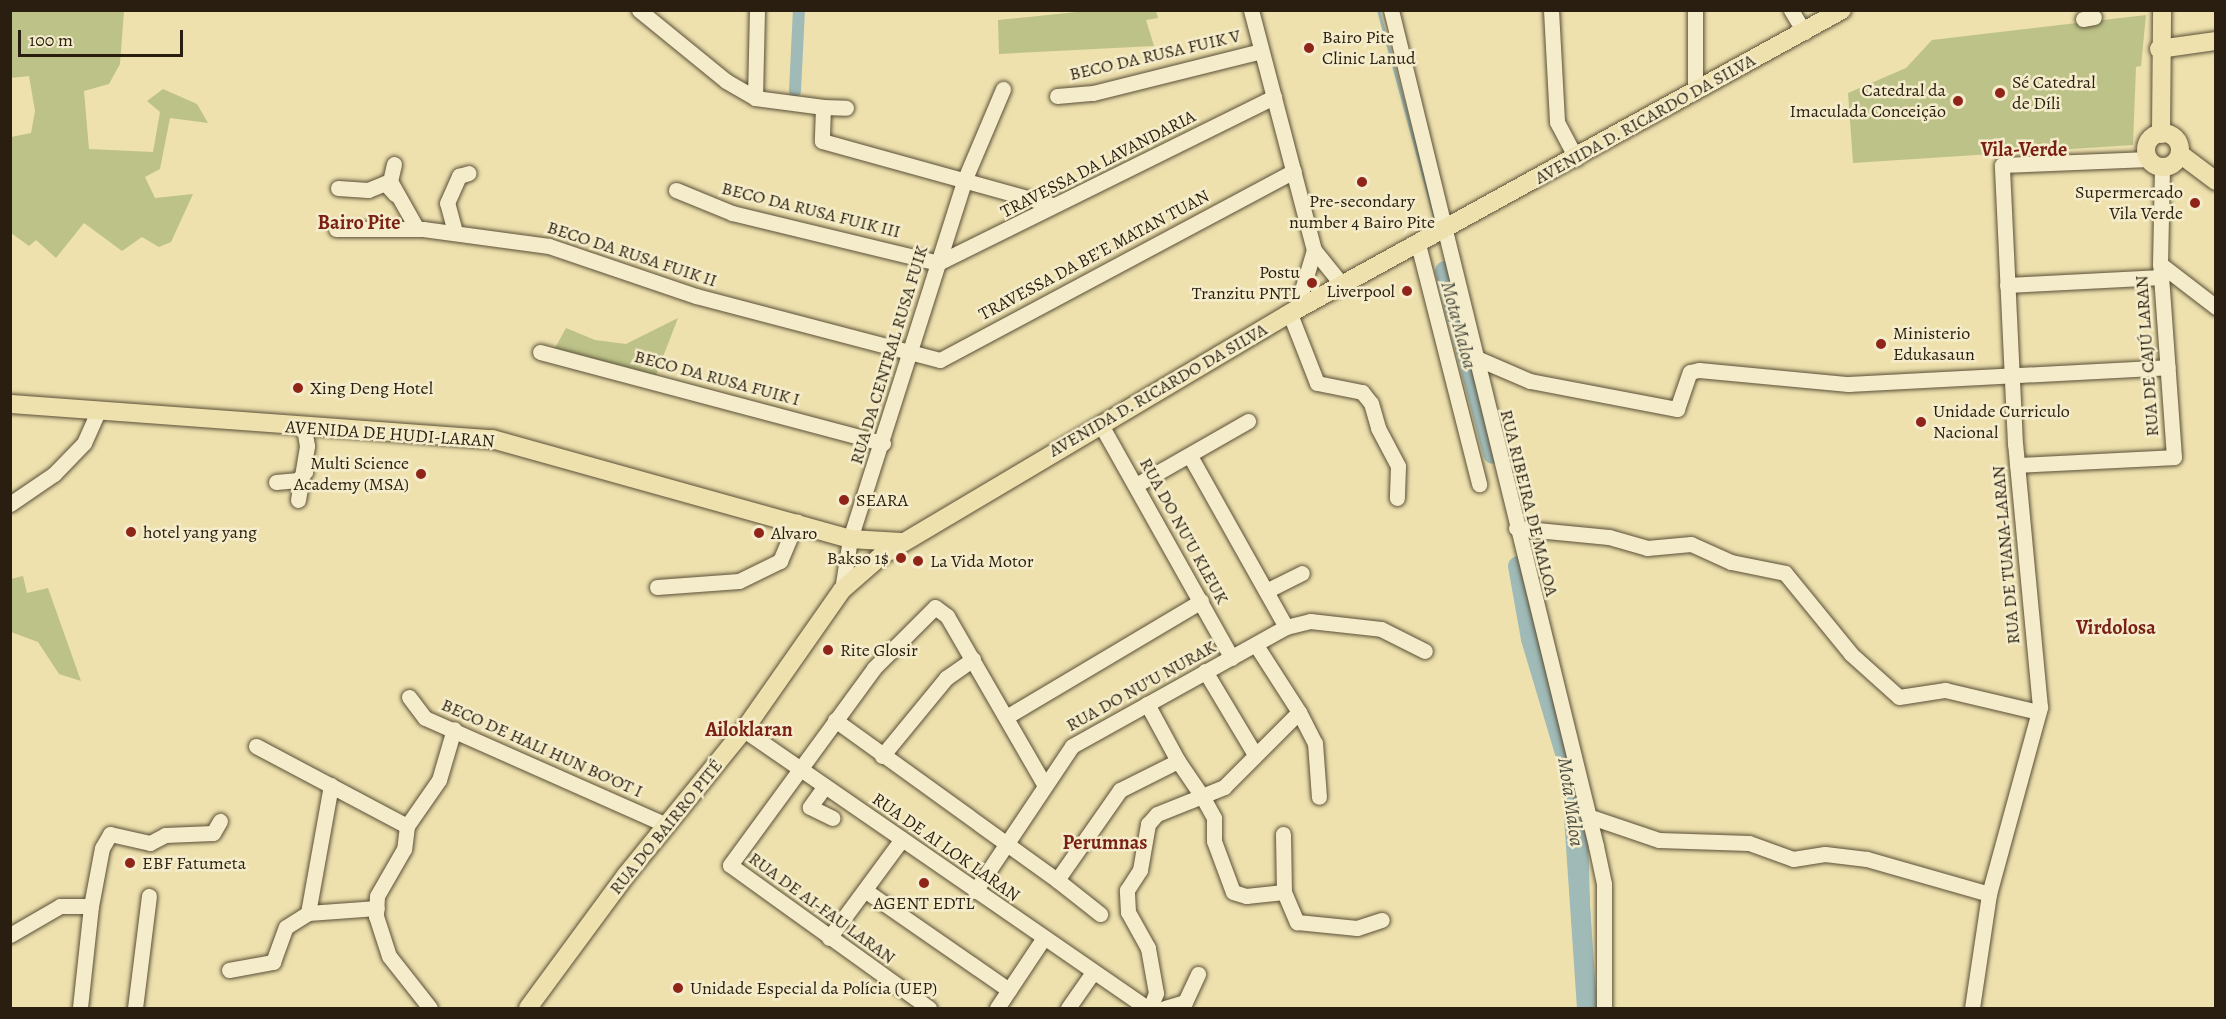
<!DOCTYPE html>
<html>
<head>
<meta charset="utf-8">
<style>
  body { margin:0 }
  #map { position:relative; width:2226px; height:1019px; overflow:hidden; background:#eee1ae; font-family:Alegreya,serif }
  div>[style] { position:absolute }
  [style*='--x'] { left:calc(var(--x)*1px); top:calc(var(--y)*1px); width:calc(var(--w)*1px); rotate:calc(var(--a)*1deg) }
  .green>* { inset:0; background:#bcc288 }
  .stream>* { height:3px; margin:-1.5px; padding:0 1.5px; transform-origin:1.5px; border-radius:1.5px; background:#9fbab7 }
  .canal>* { height:12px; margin:-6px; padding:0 6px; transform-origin:6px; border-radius:6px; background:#9fbab7 }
  .river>* { height:20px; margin:-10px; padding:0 10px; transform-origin:10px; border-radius:10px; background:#9fbab7 }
  .roads { filter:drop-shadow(0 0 2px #5a4f37) drop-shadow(0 0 2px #5a4f37) }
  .minor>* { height:15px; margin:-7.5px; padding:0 7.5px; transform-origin:7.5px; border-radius:7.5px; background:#f4ecca }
  .major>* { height:18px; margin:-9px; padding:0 9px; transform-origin:9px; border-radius:9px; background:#eee1ae }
  .major>.ring { margin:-9px; padding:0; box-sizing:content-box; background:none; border:18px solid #eee1ae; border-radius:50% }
  .dots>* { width:16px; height:16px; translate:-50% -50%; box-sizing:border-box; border:3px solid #f4ecca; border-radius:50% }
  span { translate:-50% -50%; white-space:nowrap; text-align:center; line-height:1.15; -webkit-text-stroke:5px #f4ecca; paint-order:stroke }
  .poi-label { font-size:18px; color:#291e0f }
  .left { translate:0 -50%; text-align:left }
  .right { translate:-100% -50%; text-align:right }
  .street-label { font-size:18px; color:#291e0f }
  .neighbourhood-label { font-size:20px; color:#7a1f14; font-weight:700 }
  .water-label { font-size:20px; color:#4c4d41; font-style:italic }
  .frame { position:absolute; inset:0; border:12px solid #291e0f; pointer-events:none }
  .scale { position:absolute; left:18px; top:30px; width:165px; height:27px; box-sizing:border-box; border:3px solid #291e0f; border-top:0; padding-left:8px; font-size:18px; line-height:21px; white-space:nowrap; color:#291e0f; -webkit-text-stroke:4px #f4ecca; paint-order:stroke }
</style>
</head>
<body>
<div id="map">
  <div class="green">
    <i style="clip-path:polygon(11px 10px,124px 11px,120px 64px,109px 84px,84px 91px,89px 149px,153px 152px,160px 112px,147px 101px,163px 89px,197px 104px,208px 123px,170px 118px,160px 169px,145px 177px,155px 198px,193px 194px,171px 242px,159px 247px,142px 237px,122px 251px,84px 223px,56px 258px,36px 240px,29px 246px,11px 233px,11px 137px,31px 133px,35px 111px,29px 76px,11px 78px)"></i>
    <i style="clip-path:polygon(1096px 10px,1156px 11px,1158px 18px,1146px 20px,1154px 46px,999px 54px,998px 20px)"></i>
    <i style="clip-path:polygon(2146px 15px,2141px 66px,2136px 67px,2133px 145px,1853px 163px,1848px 93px,1906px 68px,1932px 40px)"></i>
    <i style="clip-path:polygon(678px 318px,656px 375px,555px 348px,566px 328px,595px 340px,626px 344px)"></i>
    <i style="clip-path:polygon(23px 576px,27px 593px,48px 588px,81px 681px,59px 674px,38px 642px,11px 632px,11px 579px)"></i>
  </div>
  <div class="stream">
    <i style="--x:1378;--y:10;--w:222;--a:74.8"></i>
    <i style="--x:1586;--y:833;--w:175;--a:88.4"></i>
  </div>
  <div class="canal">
    <i style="--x:795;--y:91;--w:81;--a:-87.2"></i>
  </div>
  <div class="river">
    <i style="--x:1445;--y:271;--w:189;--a:75.3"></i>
    <i style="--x:1518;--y:566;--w:74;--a:79.9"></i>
    <i style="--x:1531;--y:639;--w:140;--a:73.4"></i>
    <i style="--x:1571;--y:773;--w:236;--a:86.1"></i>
  </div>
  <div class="roads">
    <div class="minor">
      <i style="--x:639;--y:10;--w:112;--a:39.2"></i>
      <i style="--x:726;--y:81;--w:34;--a:30"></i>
      <i style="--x:755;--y:98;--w:69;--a:7.5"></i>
      <i style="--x:823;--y:107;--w:34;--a:92"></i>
      <i style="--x:822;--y:141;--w:240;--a:15.5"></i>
      <i style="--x:1251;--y:10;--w:248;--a:75.3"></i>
      <i style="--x:1314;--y:250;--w:63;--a:106.7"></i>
      <i style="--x:1391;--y:10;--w:861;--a:76.22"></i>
      <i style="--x:1596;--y:846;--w:39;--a:78"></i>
      <i style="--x:1604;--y:884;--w:124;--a:90"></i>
      <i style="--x:1551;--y:10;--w:112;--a:86.9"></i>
      <i style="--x:1557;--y:122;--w:41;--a:62.2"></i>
      <i style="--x:1695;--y:10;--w:81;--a:90"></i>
      <i style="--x:1791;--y:10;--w:26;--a:59"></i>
      <i style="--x:2083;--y:19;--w:11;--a:-10"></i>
      <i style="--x:1057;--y:96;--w:36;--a:-5"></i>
      <i style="--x:1093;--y:93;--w:173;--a:-14"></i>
      <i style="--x:755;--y:98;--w:88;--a:-88.7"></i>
      <i style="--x:823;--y:107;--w:23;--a:2"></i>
      <i style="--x:394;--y:164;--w:17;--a:103"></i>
      <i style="--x:390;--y:181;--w:55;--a:60.6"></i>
      <i style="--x:338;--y:188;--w:30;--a:4"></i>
      <i style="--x:368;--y:190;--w:18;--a:-22"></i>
      <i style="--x:385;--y:183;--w:15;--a:48"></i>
      <i style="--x:676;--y:190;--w:61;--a:22.3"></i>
      <i style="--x:732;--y:213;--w:212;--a:13.6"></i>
      <i style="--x:938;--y:263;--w:375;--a:-26.3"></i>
      <i style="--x:336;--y:229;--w:87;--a:0"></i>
      <i style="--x:423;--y:229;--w:127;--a:7.7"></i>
      <i style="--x:549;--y:246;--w:155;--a:18.8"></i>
      <i style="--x:696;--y:296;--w:252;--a:14.7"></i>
      <i style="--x:940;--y:360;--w:401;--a:-28.1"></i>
      <i style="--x:455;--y:232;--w:30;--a:-105"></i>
      <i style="--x:447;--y:203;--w:30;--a:-66"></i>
      <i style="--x:459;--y:176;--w:10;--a:-17"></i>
      <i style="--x:1418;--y:244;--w:248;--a:75.7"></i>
      <i style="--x:1314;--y:250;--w:46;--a:51.1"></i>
      <i style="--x:2160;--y:264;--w:71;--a:37.5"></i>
      <i style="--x:2007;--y:285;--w:155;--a:-3"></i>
      <i style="--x:1290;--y:314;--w:74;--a:68.6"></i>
      <i style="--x:1317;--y:383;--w:46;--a:11.3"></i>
      <i style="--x:1362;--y:392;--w:14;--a:51"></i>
      <i style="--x:1371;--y:403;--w:26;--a:74"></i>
      <i style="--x:1378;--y:428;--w:43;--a:62.2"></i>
      <i style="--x:1398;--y:466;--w:32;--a:92"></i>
      <i style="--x:540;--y:352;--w:355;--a:14.9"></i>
      <i style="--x:1474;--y:357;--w:61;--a:23.2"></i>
      <i style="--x:1530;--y:381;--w:150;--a:10.8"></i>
      <i style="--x:1677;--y:409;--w:39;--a:-71"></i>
      <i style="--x:1690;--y:372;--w:9;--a:-13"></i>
      <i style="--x:1699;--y:370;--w:150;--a:5.4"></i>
      <i style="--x:1848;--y:384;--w:320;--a:-3"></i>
      <i style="--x:1101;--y:425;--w:267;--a:60.7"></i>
      <i style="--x:1190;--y:456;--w:196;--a:60.7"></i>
      <i style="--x:2017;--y:465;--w:157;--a:-2.9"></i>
      <i style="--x:2174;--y:457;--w:194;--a:-94.1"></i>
      <i style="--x:2160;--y:264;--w:97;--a:-88.8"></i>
      <i style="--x:276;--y:482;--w:22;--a:-5"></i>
      <i style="--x:298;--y:480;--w:11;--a:-49"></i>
      <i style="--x:1136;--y:485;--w:129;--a:-29.7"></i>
      <i style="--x:298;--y:500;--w:55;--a:-80.5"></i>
      <i style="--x:307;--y:446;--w:18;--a:-99"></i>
      <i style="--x:10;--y:504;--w:53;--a:-34.3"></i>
      <i style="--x:54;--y:474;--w:43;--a:-45.9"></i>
      <i style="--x:84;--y:443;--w:34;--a:-66"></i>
      <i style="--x:1516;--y:528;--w:93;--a:5.5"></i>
      <i style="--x:1609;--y:537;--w:40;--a:16"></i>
      <i style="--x:1647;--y:548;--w:44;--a:-5.2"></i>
      <i style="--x:1691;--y:544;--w:44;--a:24.2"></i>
      <i style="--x:1731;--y:562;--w:55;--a:11.5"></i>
      <i style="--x:1785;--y:573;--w:104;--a:50.8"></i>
      <i style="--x:1851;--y:654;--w:64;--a:41.9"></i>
      <i style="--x:1899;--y:697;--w:47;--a:-8.7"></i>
      <i style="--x:1945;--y:690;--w:96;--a:13.3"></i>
      <i style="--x:657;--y:587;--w:82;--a:-4.2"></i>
      <i style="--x:739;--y:581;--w:46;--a:-26"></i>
      <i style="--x:780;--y:561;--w:43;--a:-67"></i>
      <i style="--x:842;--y:590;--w:52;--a:-81.1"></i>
      <i style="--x:850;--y:539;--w:376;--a:-72.3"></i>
      <i style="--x:964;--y:181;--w:100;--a:-67"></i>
      <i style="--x:1266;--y:591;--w:40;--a:-26.6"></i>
      <i style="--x:1205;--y:671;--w:96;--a:59.1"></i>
      <i style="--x:409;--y:697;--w:26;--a:53"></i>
      <i style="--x:425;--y:718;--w:265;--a:23.9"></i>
      <i style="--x:1299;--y:712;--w:35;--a:63"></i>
      <i style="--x:1315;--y:743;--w:54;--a:85.8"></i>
      <i style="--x:1006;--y:717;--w:227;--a:-30.7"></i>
      <i style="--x:835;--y:720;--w:274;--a:35.8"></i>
      <i style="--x:1057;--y:880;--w:110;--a:-55"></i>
      <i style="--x:1120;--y:790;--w:65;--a:-26.6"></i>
      <i style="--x:1178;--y:761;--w:65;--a:-118.5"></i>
      <i style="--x:744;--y:730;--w:490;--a:34.6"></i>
      <i style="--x:256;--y:746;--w:171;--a:27.9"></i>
      <i style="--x:407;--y:826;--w:23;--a:97"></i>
      <i style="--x:404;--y:849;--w:54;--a:119.9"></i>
      <i style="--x:377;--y:896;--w:20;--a:93"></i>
      <i style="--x:376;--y:916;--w:42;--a:72"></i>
      <i style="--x:389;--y:956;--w:66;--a:51.7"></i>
      <i style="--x:882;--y:756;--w:101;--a:-50.6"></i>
      <i style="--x:946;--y:678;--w:33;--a:-35"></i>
      <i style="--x:1178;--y:761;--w:42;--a:55.6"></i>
      <i style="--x:1202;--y:796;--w:24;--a:-22"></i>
      <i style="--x:1224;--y:787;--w:106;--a:-45"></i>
      <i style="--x:1299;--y:712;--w:80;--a:-122.7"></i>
      <i style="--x:825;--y:786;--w:26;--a:126"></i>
      <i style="--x:810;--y:807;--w:25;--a:26"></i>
      <i style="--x:1588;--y:816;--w:75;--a:18.7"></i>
      <i style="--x:1659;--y:840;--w:90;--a:1.9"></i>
      <i style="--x:1749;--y:843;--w:47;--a:20"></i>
      <i style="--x:1793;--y:859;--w:32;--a:-9"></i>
      <i style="--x:1825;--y:854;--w:42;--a:6.8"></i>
      <i style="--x:1867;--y:859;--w:127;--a:16"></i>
      <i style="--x:407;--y:826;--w:56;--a:-55.2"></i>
      <i style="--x:439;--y:780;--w:53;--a:-73.6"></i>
      <i style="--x:1057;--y:880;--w:55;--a:38.3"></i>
      <i style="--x:866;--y:891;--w:174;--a:34.7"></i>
      <i style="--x:975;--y:891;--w:174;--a:-56.2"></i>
      <i style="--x:1072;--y:746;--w:245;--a:-29.1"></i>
      <i style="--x:1286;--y:627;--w:25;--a:-14"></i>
      <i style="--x:1310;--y:621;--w:71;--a:6.4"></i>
      <i style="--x:1381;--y:629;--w:49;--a:26.6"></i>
      <i style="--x:1284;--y:892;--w:33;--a:67"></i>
      <i style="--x:1297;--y:922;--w:60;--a:5.7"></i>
      <i style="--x:1357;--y:928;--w:26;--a:-18"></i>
      <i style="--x:91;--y:906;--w:59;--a:-79.3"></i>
      <i style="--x:102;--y:848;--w:16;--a:-60"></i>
      <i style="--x:110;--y:834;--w:41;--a:12.7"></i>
      <i style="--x:150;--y:843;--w:17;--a:-28"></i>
      <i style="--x:165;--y:835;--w:48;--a:-2.4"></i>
      <i style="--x:213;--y:833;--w:14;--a:-60"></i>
      <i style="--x:308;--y:913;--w:130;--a:-79.8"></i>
      <i style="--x:10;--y:935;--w:58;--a:-30.1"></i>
      <i style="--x:60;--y:906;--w:31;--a:0"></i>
      <i style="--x:91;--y:906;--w:103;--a:96.2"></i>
      <i style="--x:829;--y:938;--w:123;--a:-53.6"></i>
      <i style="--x:229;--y:970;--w:45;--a:-10.3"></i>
      <i style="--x:273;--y:962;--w:37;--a:-70"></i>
      <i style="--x:286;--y:927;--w:26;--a:-32"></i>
      <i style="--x:308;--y:913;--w:69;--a:-4.1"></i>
      <i style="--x:135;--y:1008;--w:113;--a:-82.9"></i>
      <i style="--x:929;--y:1008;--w:245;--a:-144.3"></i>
      <i style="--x:730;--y:865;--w:244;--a:-53.8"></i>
      <i style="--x:874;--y:668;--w:86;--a:-45"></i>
      <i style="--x:935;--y:607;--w:15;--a:37"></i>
      <i style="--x:947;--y:616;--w:194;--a:60"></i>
      <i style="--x:997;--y:1008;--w:83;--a:-56.3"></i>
      <i style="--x:1068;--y:1008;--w:40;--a:-55.1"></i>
      <i style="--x:1150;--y:1008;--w:16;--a:-68"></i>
      <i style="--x:1156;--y:993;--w:46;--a:-100.1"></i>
      <i style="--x:1148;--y:948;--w:41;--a:-119.1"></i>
      <i style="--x:1128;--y:912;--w:22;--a:-93"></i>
      <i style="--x:1127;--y:890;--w:24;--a:-57"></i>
      <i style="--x:1140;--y:870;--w:47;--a:-80.1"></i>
      <i style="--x:1148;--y:824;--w:13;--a:-48"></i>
      <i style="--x:1157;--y:814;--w:48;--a:-21.8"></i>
      <i style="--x:1202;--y:796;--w:25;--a:61"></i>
      <i style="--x:1214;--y:818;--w:23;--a:90"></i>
      <i style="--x:1214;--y:841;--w:54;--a:69.6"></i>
      <i style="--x:1233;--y:892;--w:14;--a:17"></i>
      <i style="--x:1246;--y:896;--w:38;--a:-6"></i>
      <i style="--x:1284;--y:892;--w:58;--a:-91"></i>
      <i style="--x:1165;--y:1008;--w:21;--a:-17"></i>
      <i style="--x:1185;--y:1002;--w:31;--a:-65"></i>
      <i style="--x:1972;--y:1008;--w:115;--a:-81.5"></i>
      <i style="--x:1989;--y:894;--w:194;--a:-74.7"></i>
      <i style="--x:2040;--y:707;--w:264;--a:-95.4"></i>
      <i style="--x:2015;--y:444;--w:279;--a:-92.7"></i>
      <i style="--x:2002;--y:165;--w:147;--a:-2.3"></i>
    </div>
    <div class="major">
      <i style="--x:2159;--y:49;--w:58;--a:-8"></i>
      <i class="ring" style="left:2146px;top:133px;width:16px;height:16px"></i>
      <i style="--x:2161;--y:134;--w:124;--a:-89.5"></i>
      <i style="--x:2180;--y:154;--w:45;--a:36.9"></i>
      <i style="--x:10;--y:404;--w:483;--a:4.2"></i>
      <i style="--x:492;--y:439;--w:372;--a:15.6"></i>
      <i style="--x:850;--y:539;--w:51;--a:3.4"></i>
      <i style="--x:528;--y:1008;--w:165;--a:-53.6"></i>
      <i style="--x:626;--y:875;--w:187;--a:-50.9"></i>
      <i style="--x:744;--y:730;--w:171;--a:-55"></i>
      <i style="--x:842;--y:590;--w:52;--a:-41.1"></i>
      <i style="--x:881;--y:556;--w:482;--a:-30.7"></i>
      <i style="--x:1296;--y:310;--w:623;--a:-28.79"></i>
    </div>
  </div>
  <div class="dots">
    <i style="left:1309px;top:48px;background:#8f2418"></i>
    <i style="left:2000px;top:93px;background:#8f2418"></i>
    <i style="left:1958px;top:101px;background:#8f2418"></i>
    <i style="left:1362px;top:182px;background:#8f2418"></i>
    <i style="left:2195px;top:203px;background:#8f2418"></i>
    <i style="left:1312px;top:283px;background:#8f2418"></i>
    <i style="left:1407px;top:291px;background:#8f2418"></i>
    <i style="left:1881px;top:344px;background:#8f2418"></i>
    <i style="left:298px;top:388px;background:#8f2418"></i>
    <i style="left:1921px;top:422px;background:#8f2418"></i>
    <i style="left:421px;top:474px;background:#8f2418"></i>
    <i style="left:844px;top:500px;background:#8f2418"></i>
    <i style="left:131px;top:532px;background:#8f2418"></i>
    <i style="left:759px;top:533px;background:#8f2418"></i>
    <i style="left:901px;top:558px;background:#8f2418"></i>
    <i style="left:918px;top:561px;background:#8f2418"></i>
    <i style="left:828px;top:650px;background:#8f2418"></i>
    <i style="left:130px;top:863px;background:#8f2418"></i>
    <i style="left:924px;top:883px;background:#8f2418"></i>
    <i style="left:678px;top:988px;background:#8f2418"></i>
  </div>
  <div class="poi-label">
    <span class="left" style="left:1322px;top:48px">Bairo Pite<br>Clinic Lanud</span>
    <span class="left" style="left:2012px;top:93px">Sé Catedral<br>de Díli</span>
    <span class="right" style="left:1946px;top:101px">Catedral da<br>Imaculada Conceição</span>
    <span class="right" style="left:2183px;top:203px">Supermercado<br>Vila Verde</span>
    <span style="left:1362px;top:212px">Pre-secondary<br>number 4 Bairo Pite</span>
    <span class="right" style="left:1300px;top:283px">Postu<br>Tranzitu PNTL</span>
    <span class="right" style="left:1395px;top:291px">Liverpool</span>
    <span class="left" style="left:1893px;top:344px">Ministerio<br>Edukasaun</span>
    <span class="left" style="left:310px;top:388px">Xing Deng Hotel</span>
    <span class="left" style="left:1933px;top:422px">Unidade Curriculo<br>Nacional</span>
    <span class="right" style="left:409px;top:474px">Multi Science<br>Academy (MSA)</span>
    <span class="left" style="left:856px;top:500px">SEARA</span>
    <span class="left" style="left:143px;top:532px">hotel yang yang</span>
    <span class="left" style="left:771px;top:533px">Alvaro</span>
    <span class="right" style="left:889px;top:558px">Bakso 1$</span>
    <span class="left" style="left:930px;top:561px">La Vida Motor</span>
    <span class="left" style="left:840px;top:650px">Rite Glosir</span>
    <span class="left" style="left:142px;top:863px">EBF Fatumeta</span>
    <span style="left:924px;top:903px">AGENT EDTL</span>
    <span class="left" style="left:690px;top:988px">Unidade Especial da Polícia (UEP)</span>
  </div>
  <div class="street-label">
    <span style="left:1155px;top:55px;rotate:-13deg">BECO DA RUSA FUIK V</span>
    <span style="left:1645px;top:119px;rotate:-29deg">AVENIDA D. RICARDO DA SILVA</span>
    <span style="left:1098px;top:164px;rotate:-27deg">TRAVESSA DA LAVANDARIA</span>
    <span style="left:811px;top:210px;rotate:14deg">BECO DA RUSA FUIK III</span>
    <span style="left:632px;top:254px;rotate:18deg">BECO DA RUSA FUIK II</span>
    <span style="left:1094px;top:255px;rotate:-28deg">TRAVESSA DA BE’E MATAN TUAN</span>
    <span style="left:889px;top:355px;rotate:-73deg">RUA DA CENTRAL RUSA FUIK</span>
    <span style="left:2147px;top:356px;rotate:-94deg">RUA DE CAJÚ LARAN</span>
    <span style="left:717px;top:378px;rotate:15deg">BECO DA RUSA FUIK I</span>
    <span style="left:1158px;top:390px;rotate:-30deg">AVENIDA D. RICARDO DA SILVA</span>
    <span style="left:390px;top:434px;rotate:4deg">AVENIDA DE HUDI-LARAN</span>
    <span style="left:1529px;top:503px;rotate:76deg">RUA RIBEIRA DE MALOA</span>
    <span style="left:1184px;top:531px;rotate:61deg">RUA DO NU’U KLEUK</span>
    <span style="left:2006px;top:555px;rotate:-95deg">RUA DE TUANA-LARAN</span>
    <span style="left:1141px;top:686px;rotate:-29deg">RUA DO NU’U NURAK</span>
    <span style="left:542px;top:748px;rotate:24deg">BECO DE HALI HUN BO’OT I</span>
    <span style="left:666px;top:827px;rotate:-51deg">RUA DO BAIRRO PITÉ</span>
    <span style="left:946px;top:847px;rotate:35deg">RUA DE AI LOK LARAN</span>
    <span style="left:822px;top:908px;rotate:36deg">RUA DE AI-FAU LARAN</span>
  </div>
  <div class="neighbourhood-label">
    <span style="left:2024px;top:149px">Vila-Verde</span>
    <span style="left:359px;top:222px">Bairo Pite</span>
    <span style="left:2116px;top:627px">Virdolosa</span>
    <span style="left:749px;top:729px">Ailoklaran</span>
    <span style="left:1105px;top:842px">Perumnas</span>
  </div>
  <div class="water-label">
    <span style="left:1459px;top:325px;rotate:75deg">Mota Maloa</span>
    <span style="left:1571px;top:802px;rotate:82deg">Mota Maloa</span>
  </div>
  <div class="frame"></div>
  <div class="scale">100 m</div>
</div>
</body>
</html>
